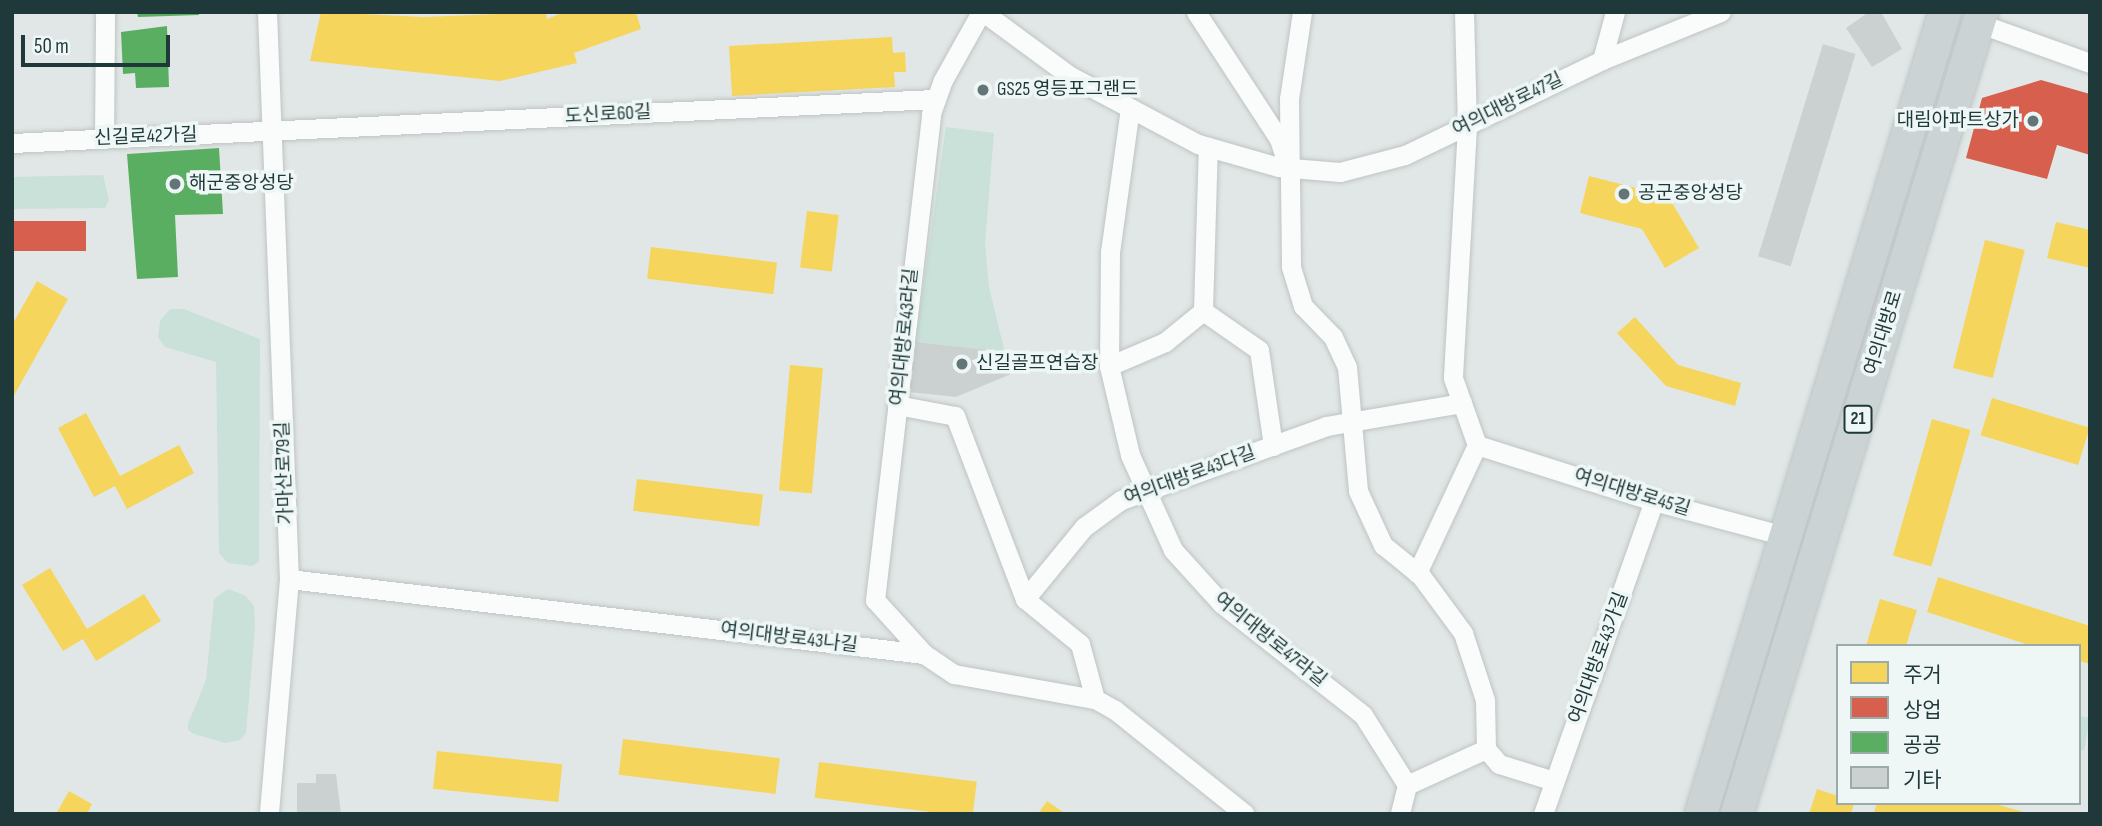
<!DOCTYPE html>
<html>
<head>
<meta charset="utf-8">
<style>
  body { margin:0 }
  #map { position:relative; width:2102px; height:826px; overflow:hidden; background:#e1e7e6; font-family:"Sofia Sans Condensed","Noto Sans KR",sans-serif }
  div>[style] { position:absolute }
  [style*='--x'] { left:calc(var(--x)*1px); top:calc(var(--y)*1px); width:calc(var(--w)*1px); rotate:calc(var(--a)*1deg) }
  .green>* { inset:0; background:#c9e1d8; transform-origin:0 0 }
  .homes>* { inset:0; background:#f6d55c; transform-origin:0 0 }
  .shops>* { inset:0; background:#d6604d; transform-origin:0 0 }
  .public>* { inset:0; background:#5aae61 }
  .building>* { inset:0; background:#cbd0d0; transform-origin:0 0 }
  .roads { filter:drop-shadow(0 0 2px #bec4c3) drop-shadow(0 0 2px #bec4c3) }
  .minor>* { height:19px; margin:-9.5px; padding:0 9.5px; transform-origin:9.5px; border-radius:9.5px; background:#fafbfb }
  .primary>* { height:32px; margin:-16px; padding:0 16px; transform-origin:16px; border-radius:16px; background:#ccd3d4 }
  .dots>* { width:19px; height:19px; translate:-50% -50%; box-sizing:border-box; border:4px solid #eef7f5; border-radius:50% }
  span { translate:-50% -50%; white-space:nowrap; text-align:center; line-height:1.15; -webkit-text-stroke:7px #eef7f5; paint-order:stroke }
  .shield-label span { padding:2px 5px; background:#eef7f5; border:2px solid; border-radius:5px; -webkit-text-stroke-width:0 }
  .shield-label { font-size:18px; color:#1f3839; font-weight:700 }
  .poi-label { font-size:19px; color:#1f3839 }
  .left { translate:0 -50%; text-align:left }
  .right { translate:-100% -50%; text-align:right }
  .street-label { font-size:19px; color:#1f3839 }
  .frame { position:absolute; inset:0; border:14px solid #1f3839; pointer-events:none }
  .legend { position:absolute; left:1836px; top:644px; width:245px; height:161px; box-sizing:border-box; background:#eef7f5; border:2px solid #9babaa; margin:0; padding:9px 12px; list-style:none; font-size:21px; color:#1f3839 }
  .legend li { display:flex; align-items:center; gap:14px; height:35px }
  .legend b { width:35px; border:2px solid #9babaa }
  .scale { position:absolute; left:21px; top:35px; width:149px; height:32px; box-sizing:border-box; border:4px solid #1f3839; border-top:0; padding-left:9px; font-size:21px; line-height:24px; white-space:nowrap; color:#1f3839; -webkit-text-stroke:5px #eef7f5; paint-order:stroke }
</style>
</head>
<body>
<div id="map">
  <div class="green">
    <i style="clip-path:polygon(946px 127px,994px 133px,985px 243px,989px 287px,1005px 353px,915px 342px)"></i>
    <i style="clip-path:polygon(103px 175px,109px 200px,105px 208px,12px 209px,12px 177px)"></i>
    <i style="clip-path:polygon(170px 309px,184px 309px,260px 339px,259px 562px,252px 566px,228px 563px,219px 553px,216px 362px,165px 347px,158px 337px,160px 321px)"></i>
    <i style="clip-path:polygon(228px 589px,246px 596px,254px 606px,255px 628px,246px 733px,240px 740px,225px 743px,194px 734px,188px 730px,188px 724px,206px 680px,214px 599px)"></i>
    <i style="left:2079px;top:716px;width:11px;height:33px;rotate:10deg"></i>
  </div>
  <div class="homes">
    <i style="clip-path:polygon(321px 12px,424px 17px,546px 12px,547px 19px,564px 12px,636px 12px,641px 29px,574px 53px,577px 63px,500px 81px,310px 61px)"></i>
    <i style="clip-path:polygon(892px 37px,893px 53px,905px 52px,906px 72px,894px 72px,895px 87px,732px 96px,729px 46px)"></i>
    <i style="clip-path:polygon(1589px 176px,1668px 196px,1699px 248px,1665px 268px,1642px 229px,1580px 213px)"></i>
    <i style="left:807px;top:211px;width:32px;height:57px;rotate:7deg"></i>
    <i style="clip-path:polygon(2056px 222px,2090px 230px,2090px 268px,2047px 258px)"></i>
    <i style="left:1985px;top:240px;width:41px;height:132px;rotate:14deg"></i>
    <i style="left:651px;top:247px;width:127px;height:32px;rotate:7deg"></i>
    <i style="clip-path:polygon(37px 281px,68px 299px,12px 399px,12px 325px)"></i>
    <i style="clip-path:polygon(1635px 317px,1678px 365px,1741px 383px,1735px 406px,1666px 386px,1617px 333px)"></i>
    <i style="left:790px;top:365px;width:33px;height:126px;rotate:5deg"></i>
    <i style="left:1992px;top:398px;width:102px;height:39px;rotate:17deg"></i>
    <i style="clip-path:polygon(86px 413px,120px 476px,179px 445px,194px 473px,127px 509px,115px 486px,94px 497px,58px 428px)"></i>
    <i style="left:1932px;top:419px;width:40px;height:142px;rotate:16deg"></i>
    <i style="left:637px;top:479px;width:127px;height:32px;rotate:7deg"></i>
    <i style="clip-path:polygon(50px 568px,87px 629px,144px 594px,161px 621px,96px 661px,83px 639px,63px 651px,22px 585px)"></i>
    <i style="clip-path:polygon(1938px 577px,2090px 626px,2090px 664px,2079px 661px,2079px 646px,2032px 646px,1927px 612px)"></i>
    <i style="clip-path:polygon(1880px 599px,1917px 610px,1906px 646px,1866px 646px)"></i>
    <i style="left:623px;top:739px;width:158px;height:36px;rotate:7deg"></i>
    <i style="left:437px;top:751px;width:126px;height:38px;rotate:6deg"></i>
    <i style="left:819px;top:762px;width:159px;height:36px;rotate:7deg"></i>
    <i style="clip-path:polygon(1817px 789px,1838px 796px,1838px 803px,1854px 803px,1851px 814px,1809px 814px)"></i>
    <i style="clip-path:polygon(69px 791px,92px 804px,87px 814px,56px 814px)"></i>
    <i style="clip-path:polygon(1047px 801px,1066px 814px,1038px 814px)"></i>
    <i style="clip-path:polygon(1877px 803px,1992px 803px,2027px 813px,1881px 814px,1874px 812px)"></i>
  </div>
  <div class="shops">
    <i style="clip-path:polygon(2041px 80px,2090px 94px,2090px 155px,2057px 145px,2047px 179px,1966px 158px,1982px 98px)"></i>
    <i style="left:12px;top:221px;width:74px;height:30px"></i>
  </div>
  <div class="public">
    <i style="clip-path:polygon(137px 12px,199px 12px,199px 15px,138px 17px)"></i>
    <i style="clip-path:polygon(167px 26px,169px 87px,136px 88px,135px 73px,123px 74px,121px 32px)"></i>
    <i style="clip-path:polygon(219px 148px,223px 214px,175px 215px,178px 277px,137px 279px,127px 154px)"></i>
  </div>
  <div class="building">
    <i style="clip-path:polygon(1869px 12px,1881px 12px,1902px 49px,1872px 67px,1846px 28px)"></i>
    <i style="left:1823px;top:44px;width:34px;height:222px;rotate:17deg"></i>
    <i style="clip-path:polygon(915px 342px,1013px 353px,1011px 374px,956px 397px,909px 392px)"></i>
    <i style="clip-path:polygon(316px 774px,336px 774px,341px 814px,297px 814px,297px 783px,316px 783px)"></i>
  </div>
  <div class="roads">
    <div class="minor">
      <i style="--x:267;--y:12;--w:567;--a:87.78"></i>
      <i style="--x:289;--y:579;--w:236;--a:94.9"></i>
      <i style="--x:983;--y:12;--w:108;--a:36.3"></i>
      <i style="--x:1070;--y:76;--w:145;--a:28"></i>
      <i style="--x:1198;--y:144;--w:84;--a:15.9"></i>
      <i style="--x:1279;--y:167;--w:61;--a:4.7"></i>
      <i style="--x:1340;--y:172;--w:67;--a:-14.7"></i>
      <i style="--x:1405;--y:155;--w:219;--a:-25.7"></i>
      <i style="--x:1602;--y:60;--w:128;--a:-22"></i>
      <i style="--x:1196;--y:12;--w:152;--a:56.8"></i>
      <i style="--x:1279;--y:139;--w:19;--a:72"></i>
      <i style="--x:1302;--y:12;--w:88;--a:98.5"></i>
      <i style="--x:1289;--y:99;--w:168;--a:89.3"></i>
      <i style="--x:1291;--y:267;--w:41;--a:72.9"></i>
      <i style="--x:1303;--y:306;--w:43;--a:45.9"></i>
      <i style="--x:1333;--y:337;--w:33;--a:65"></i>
      <i style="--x:1347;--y:367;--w:124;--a:84.9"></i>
      <i style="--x:1358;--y:491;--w:60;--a:65.2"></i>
      <i style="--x:1383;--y:545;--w:49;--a:39.2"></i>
      <i style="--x:1421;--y:576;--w:71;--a:53.6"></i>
      <i style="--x:1463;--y:633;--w:71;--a:71.8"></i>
      <i style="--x:1485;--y:700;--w:49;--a:88.8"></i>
      <i style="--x:1486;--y:749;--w:20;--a:49"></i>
      <i style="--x:1499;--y:764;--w:58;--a:17.2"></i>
      <i style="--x:1464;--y:12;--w:114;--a:88.5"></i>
      <i style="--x:1467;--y:126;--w:252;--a:93.2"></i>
      <i style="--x:1453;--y:378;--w:71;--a:70.3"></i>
      <i style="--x:1477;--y:445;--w:186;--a:17.6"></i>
      <i style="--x:1654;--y:501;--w:139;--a:15"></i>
      <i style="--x:1978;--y:23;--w:119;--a:19.7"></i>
      <i style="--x:1602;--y:60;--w:50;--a:-74.8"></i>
      <i style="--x:1130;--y:108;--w:145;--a:97.9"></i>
      <i style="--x:1110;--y:252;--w:114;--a:90.5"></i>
      <i style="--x:1109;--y:366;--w:91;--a:76.7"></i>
      <i style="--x:1130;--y:455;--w:104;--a:65.6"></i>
      <i style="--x:1173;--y:550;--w:73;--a:47.8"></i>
      <i style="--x:1222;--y:604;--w:179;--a:38.2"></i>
      <i style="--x:1363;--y:715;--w:83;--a:57.8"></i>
      <i style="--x:1407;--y:785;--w:30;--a:104"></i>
      <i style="--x:104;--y:139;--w:127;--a:-89.5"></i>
      <i style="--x:12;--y:143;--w:925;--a:-2.73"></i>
      <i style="--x:1203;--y:311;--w:68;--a:34.9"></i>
      <i style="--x:1259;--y:350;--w:97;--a:81.7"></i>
      <i style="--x:1203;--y:311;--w:164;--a:-88.3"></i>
      <i style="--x:1109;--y:366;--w:61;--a:-23.2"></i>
      <i style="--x:1165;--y:342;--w:49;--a:-39.2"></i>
      <i style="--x:897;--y:405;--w:59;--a:10.7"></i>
      <i style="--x:955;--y:416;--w:196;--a:69.1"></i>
      <i style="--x:1025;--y:599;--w:71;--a:39.3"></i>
      <i style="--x:1080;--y:644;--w:57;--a:74.7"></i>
      <i style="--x:1417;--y:573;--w:141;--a:-64.9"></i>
      <i style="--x:289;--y:579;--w:639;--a:6.74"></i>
      <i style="--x:924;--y:654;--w:36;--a:34"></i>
      <i style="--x:954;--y:674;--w:143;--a:10.1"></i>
      <i style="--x:1095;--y:699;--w:23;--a:29"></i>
      <i style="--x:1115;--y:710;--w:166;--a:38.7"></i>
      <i style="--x:1025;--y:599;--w:93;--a:-50.7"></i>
      <i style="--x:1084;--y:527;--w:46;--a:-36.1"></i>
      <i style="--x:1121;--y:500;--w:218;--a:-19.8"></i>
      <i style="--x:1326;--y:426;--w:138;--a:-9.6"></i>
      <i style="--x:924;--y:654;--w:73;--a:-132.2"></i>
      <i style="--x:875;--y:600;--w:490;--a:-83.4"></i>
      <i style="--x:931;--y:113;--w:35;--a:-70"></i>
      <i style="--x:943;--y:80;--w:78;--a:-60.8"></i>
      <i style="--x:1407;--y:785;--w:87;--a:-24.5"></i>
      <i style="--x:1543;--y:814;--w:332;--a:-70.5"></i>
    </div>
    <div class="primary">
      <i style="--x:1701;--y:814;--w:838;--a:-73.08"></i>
      <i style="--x:1737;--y:814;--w:839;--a:-73.01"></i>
    </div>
  </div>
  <div class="dots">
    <i style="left:983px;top:90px;background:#637576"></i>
    <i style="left:2033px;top:121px;background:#637576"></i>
    <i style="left:175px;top:184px;background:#637576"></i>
    <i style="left:1624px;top:194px;background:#637576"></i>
    <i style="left:962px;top:364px;background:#637576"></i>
  </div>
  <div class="shield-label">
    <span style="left:1858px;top:419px">21</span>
  </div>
  <div class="poi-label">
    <span class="left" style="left:997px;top:90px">GS25 영등포그랜드</span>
    <span class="right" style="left:2019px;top:121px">대림아파트상가</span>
    <span class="left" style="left:189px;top:184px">해군중앙성당</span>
    <span class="left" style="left:1638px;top:194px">공군중앙성당</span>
    <span class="left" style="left:976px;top:364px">신길골프연습장</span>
  </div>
  <div class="street-label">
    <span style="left:1508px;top:105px;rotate:-26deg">여의대방로47길</span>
    <span style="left:608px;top:115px;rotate:-3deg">도신로60길</span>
    <span style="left:146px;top:137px;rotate:-2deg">신길로42가길</span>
    <span style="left:1884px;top:333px;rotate:-73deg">여의대방로</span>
    <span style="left:905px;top:337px;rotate:-84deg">여의대방로43라길</span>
    <span style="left:285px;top:473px;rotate:-92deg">가마산로79길</span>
    <span style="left:1190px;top:476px;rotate:-20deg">여의대방로43다길</span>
    <span style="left:1632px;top:493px;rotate:17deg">여의대방로45길</span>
    <span style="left:789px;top:638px;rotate:7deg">여의대방로43나길</span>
    <span style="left:1270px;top:640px;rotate:39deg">여의대방로47라길</span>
    <span style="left:1599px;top:658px;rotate:-70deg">여의대방로43가길</span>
  </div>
  <div class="frame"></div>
  <ul class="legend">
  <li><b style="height:19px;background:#f6d55c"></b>주거</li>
  <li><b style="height:19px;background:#d6604d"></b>상업</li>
  <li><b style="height:19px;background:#5aae61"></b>공공</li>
  <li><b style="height:19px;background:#cbd0d0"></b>기타</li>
  </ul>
  <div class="scale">50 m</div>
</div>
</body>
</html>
